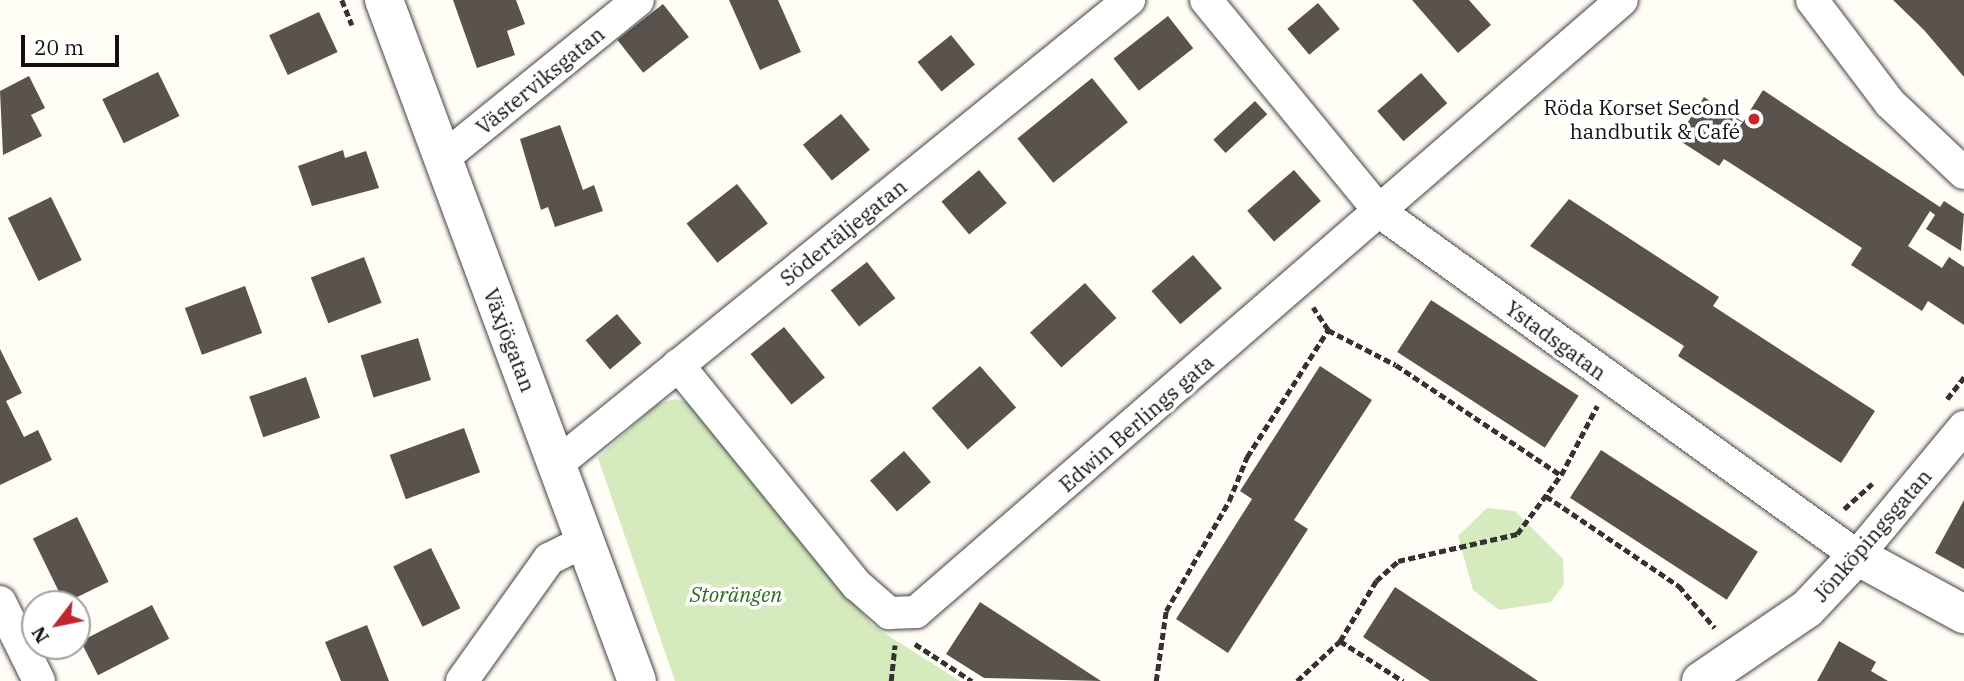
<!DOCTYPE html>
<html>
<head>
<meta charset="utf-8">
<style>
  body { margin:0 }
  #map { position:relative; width:1964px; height:681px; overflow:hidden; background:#fffdf5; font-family:"IBM Plex Serif",serif }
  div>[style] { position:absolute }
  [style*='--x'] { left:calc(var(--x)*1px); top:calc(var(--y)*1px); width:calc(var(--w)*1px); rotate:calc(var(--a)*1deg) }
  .green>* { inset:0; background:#d5ebbd }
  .building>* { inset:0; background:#5a524d; transform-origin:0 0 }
  .path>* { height:4.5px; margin-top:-2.25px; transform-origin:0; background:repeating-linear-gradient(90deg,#333 0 7px,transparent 0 10.5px) }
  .roads { filter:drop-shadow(0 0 2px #444) drop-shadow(0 0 2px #444) }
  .minor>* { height:32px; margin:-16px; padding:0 16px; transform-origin:16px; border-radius:16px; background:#fff }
  .tertiary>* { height:38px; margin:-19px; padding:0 19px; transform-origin:19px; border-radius:19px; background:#fff }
  .dots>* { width:19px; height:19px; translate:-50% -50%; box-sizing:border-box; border:4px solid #fff; border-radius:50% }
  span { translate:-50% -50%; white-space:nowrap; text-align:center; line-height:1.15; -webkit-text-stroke:7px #fff; paint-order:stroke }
  .street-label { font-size:21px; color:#111 }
  .poi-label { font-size:21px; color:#111 }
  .right { translate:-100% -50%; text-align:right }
  .park-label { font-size:21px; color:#2f6b1f; font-style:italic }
  .north { position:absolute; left:21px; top:590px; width:70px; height:70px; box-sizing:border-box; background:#fff; border:2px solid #a0a0a0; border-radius:50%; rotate:238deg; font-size:19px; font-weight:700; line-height:28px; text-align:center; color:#111 }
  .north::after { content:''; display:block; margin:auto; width:24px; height:32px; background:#c4262e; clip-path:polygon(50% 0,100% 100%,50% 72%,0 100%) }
  .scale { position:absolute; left:21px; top:35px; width:98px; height:32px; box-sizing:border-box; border:4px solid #111; border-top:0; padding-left:9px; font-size:21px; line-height:24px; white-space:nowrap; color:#111; -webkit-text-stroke:5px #fff; paint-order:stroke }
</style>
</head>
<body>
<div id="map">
  <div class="green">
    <i style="clip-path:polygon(676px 399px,694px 405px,873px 626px,960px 681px,675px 681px,598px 458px,657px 404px)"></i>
    <i style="clip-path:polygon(1487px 508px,1515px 511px,1563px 559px,1564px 584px,1551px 602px,1499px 610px,1473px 590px,1458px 536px)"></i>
  </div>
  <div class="building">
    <i style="clip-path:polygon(453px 0,516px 0,525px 24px,507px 31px,515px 55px,477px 68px)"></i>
    <i style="clip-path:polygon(729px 0,778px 0,801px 52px,760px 70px)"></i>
    <i style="clip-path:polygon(1412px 0,1469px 0,1491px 25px,1458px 53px)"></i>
    <i style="clip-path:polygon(1893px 0,1964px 0,1964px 77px,1924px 30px)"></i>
    <i style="left:1318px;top:3px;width:34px;height:40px;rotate:50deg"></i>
    <i style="left:663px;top:4px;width:42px;height:58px;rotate:52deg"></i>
    <i style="left:319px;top:12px;width:44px;height:55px;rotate:65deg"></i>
    <i style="left:1168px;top:16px;width:41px;height:69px;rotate:52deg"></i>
    <i style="left:951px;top:35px;width:38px;height:43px;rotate:51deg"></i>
    <i style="left:158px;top:72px;width:49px;height:62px;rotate:64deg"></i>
    <i style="left:1421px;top:73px;width:40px;height:58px;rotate:49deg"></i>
    <i style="clip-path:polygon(29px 76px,45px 108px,31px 115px,42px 136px,3px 155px,0 91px)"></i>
    <i style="left:1092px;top:78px;width:57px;height:96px;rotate:51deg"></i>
    <i style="clip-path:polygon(1763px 90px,1940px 207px,1944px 201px,1964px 214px,1961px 251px,1926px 229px,1935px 215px,1930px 211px,1908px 246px,1942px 268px,1949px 257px,1964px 267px,1964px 325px,1928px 301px,1922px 311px,1851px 265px,1862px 248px,1724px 159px,1719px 166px,1677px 139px,1704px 97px,1743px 122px)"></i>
    <i style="left:1255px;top:101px;width:18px;height:57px;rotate:47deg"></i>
    <i style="left:841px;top:114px;width:46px;height:49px;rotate:51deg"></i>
    <i style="clip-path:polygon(560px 125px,583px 190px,594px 185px,603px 211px,555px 227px,548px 207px,541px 210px,520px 139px)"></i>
    <i style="clip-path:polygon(343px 150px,345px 158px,366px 151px,379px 188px,312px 206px,298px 166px)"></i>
    <i style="left:979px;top:170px;width:43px;height:49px;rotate:50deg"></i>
    <i style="left:1294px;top:170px;width:41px;height:62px;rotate:49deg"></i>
    <i style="left:737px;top:184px;width:50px;height:64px;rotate:52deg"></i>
    <i style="left:51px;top:197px;width:70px;height:48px;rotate:64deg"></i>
    <i style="clip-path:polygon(1569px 199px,1719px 297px,1713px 306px,1875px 411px,1841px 463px,1678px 356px,1684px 346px,1530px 246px)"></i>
    <i style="left:1193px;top:255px;width:44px;height:55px;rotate:49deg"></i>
    <i style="left:364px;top:257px;width:49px;height:57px;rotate:69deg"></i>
    <i style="left:867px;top:262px;width:46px;height:46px;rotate:52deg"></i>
    <i style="left:1085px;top:283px;width:47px;height:74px;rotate:48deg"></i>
    <i style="left:245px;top:286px;width:50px;height:64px;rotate:70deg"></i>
    <i style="left:1431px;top:300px;width:176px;height:62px;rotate:33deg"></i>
    <i style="left:617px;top:314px;width:38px;height:41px;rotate:50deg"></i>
    <i style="left:784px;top:327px;width:65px;height:43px;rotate:51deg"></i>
    <i style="left:418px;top:338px;width:44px;height:60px;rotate:73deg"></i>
    <i style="clip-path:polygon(0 349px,22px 393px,6px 401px,24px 437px,38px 430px,52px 460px,0 485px)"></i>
    <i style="left:980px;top:366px;width:55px;height:64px;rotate:49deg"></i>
    <i style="clip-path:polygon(1320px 366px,1372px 400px,1294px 520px,1308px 529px,1228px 653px,1176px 619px,1252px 499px,1240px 491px)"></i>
    <i style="left:306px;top:377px;width:43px;height:60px;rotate:71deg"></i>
    <i style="left:464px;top:428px;width:47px;height:79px;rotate:70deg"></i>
    <i style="left:1601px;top:450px;width:187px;height:57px;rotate:33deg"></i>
    <i style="left:904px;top:451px;width:41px;height:45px;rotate:49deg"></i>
    <i style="clip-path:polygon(1964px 500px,1964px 569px,1935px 553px)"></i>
    <i style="left:77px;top:517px;width:72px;height:49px;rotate:64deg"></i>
    <i style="left:431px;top:548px;width:67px;height:42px;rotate:64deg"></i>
    <i style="clip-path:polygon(1395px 587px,1538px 681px,1430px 681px,1363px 637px)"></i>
    <i style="clip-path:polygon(980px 602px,1101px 681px,984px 678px,946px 654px)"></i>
    <i style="left:152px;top:605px;width:38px;height:80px;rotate:63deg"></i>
    <i style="clip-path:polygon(367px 625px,389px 681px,341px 681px,325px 642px)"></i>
    <i style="clip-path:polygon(1839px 641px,1876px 662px,1871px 671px,1888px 681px,1817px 681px)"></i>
  </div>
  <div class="path">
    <i style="--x:342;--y:0;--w:27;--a:68"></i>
    <i style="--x:1328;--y:330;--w:76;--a:27.2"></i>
    <i style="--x:1396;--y:365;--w:198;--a:33.7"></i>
    <i style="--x:1947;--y:399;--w:28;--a:-52"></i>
    <i style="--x:1546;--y:496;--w:161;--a:34.1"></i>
    <i style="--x:1679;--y:586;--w:55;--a:49.4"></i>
    <i style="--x:1844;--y:509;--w:38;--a:-42"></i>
    <i style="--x:1340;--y:641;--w:75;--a:32.4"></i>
    <i style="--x:915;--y:644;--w:68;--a:33"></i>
    <i style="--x:891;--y:681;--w:36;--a:-84"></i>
    <i style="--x:1156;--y:681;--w:71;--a:-81.9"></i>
    <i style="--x:1166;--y:611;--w:127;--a:-60.2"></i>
    <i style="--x:1229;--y:501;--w:48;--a:-67.8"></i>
    <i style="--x:1247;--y:457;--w:151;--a:-57.5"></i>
    <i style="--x:1328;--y:330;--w:27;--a:-124"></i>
    <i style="--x:1297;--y:681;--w:59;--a:-42.9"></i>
    <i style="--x:1340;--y:641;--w:70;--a:-59"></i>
    <i style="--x:1376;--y:581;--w:30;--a:-42"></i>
    <i style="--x:1398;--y:561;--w:122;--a:-12.8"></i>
    <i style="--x:1517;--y:534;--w:74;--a:-53.3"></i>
    <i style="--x:1561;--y:475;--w:78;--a:-62.4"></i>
  </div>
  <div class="roads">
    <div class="minor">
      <i style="--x:1206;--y:0;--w:274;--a:50.6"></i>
      <i style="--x:1380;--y:212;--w:588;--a:35.8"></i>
      <i style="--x:1857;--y:556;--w:168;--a:-50.3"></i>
      <i style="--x:1812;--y:0;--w:129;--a:52.9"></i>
      <i style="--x:1890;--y:103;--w:102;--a:43.4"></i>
      <i style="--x:442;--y:159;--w:252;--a:-39"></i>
      <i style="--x:678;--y:365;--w:284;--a:50.9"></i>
      <i style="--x:857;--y:585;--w:43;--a:41.2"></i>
      <i style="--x:889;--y:613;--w:27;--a:-2"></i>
      <i style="--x:916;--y:612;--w:934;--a:-40.92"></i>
      <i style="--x:557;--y:464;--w:737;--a:-39.05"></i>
      <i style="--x:0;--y:602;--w:88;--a:63.7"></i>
      <i style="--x:462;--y:681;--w:150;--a:-54.5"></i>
      <i style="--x:549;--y:559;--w:42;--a:-26.6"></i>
    </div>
    <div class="tertiary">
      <i style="--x:384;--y:0;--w:726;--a:69.62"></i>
      <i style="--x:1701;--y:681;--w:128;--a:-34.2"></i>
      <i style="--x:1807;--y:609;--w:73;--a:-46.7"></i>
      <i style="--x:1857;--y:556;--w:122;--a:28.5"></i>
    </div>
  </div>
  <div class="dots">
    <i style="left:1754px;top:119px;background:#c4262e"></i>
  </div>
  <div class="street-label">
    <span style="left:540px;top:80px;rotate:-39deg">Västerviksgatan</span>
    <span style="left:843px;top:232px;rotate:-39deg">Södertäljegatan</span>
    <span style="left:510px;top:340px;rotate:69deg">Växjögatan</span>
    <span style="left:1556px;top:340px;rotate:36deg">Ystadsgatan</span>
    <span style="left:1136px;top:423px;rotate:-41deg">Edwin Berlings gata</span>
    <span style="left:1872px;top:535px;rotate:-49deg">Jönköpingsgatan</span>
  </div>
  <div class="poi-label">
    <span class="right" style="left:1740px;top:119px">Röda Korset Second<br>handbutik &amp; Café</span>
  </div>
  <div class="park-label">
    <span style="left:736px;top:594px">Storängen</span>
  </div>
  <div class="north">N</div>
  <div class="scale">20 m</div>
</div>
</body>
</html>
